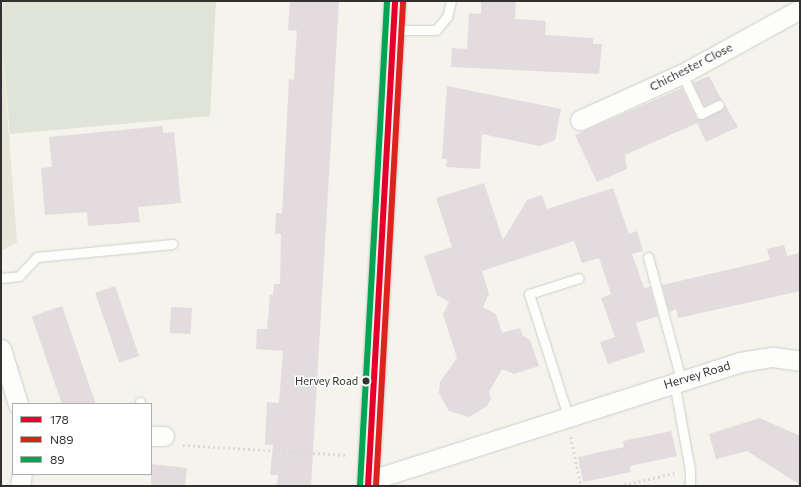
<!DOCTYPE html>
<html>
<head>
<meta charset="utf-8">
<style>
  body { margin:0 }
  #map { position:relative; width:801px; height:487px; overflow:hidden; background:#f4f3ec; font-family:Commissioner,sans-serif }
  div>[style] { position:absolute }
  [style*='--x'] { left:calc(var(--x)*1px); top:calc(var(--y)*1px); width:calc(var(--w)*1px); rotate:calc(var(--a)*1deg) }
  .built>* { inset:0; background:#e8e6d9 }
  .green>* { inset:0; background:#dfe4d6 }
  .building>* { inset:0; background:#e2dcde; transform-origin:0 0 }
  .path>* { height:2.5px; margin-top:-1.25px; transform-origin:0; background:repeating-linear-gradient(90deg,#dbdad8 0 2px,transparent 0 5px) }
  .roads { filter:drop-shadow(0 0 1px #cfcec9) drop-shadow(0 0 1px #cfcec9) }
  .lane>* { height:9px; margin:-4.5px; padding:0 4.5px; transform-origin:4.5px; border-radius:4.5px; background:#fdfdfc }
  .street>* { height:19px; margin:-9.5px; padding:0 9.5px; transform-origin:9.5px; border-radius:9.5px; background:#fdfdfc }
  .primary>* { height:22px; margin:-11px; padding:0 11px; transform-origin:11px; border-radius:11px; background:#f7efef }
  .bus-1>* { height:6px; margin:-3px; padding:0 3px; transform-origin:3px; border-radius:3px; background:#e4002b }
  .bus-2>* { height:6px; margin:-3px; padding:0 3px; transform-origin:3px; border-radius:3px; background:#dc241f }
  .bus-3>* { height:6px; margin:-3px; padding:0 3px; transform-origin:3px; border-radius:3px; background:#00a651 }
  .dots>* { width:11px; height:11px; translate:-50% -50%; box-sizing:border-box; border:2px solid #fff; border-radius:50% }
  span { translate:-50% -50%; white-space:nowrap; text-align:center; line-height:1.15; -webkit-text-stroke:3px #fff; paint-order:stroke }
  .bus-label { font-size:11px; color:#32312d }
  .right { translate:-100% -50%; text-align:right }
  .street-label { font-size:12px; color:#32312d }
  .frame { position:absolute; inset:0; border:2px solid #32312d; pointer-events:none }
  .legend { position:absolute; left:12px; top:403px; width:140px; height:72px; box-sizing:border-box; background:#fff; border:1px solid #adadab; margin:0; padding:5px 7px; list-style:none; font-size:12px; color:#32312d }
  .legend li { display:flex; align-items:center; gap:8px; height:20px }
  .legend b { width:20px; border:1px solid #adadab }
</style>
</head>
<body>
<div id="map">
  <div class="built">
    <i style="clip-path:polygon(1px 29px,17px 242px,1px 251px)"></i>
  </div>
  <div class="green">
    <i style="clip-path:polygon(3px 1px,216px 1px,210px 116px,10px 134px,1px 29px)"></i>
  </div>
  <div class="building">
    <i style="clip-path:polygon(290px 1px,339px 1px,311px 486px,277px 486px,278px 475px,270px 475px,273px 445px,265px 445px,267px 402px,279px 403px,283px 351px,256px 349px,257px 329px,267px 329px,270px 295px,273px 295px,274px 284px,280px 284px,281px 234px,275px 234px,276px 213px,282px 213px,289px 79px,294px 80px,297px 31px,288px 30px)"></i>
    <i style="clip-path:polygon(481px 1px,516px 1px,515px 19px,546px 21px,545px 35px,593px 38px,593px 44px,602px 44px,599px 74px,451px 67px,452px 48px,467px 49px,469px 13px,481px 14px)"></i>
    <i style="clip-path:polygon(709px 76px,722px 100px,704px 106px,693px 83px)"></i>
    <i style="clip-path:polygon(447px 86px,561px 109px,555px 140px,540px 146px,482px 134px,480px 169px,446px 167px,447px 159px,442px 159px)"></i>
    <i style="clip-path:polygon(682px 88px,697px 119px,704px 119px,725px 105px,738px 127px,706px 142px,697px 123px,625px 155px,627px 169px,597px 182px,575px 135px)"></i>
    <i style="clip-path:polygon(163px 126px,163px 133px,174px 132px,181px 203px,138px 207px,140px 222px,88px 226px,87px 212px,45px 215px,41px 168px,52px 167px,49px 137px)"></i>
    <i style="clip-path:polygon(484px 183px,503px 240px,527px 200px,542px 195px,547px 209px,613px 188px,629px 234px,637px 231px,643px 251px,632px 254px,644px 288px,650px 287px,658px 316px,636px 323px,645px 352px,608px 364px,600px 342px,615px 337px,601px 298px,611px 294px,599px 258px,582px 263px,574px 241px,482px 271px,489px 294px,483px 307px,496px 314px,502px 333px,520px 328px,523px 336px,530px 340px,539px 366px,514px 374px,502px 369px,489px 392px,491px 398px,487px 406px,469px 417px,449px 411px,439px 393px,440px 382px,457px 358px,443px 314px,449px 302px,437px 295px,424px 256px,452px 247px,436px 198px)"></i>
    <i style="clip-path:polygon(784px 245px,787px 256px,800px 253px,800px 291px,678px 318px,676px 309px,669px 312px,662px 285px,770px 260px,767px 249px)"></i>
    <i style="left:115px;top:286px;width:74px;height:21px;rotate:71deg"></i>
    <i style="left:62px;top:306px;width:103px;height:32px;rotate:71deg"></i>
    <i style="left:171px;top:307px;width:21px;height:26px;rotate:3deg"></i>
    <i style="clip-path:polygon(760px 418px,800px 436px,800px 485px,747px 451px,716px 459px,709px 434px)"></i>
    <i style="clip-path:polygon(671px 431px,677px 456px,630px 466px,631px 472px,583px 482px,578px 457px,624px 447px,623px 441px)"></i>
    <i style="clip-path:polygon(151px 464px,187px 468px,185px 486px,151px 486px)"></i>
  </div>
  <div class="path">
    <i style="--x:571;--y:437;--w:50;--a:78.5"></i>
    <i style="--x:183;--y:445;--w:164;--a:3.5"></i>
    <i style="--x:619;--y:486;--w:57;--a:-13.1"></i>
  </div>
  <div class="roads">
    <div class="lane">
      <i style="--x:393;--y:30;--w:43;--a:0"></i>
      <i style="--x:436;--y:30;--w:17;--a:-50"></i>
      <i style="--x:447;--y:17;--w:16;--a:-76"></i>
      <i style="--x:682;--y:74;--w:44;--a:64.6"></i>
      <i style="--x:701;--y:114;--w:20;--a:-27"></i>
      <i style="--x:648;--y:257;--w:126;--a:74.9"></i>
      <i style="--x:1;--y:278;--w:18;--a:-6"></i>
      <i style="--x:19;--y:276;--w:26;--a:-47"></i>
      <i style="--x:37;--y:257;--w:136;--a:-5.5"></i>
      <i style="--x:674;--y:382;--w:89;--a:79.7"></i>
      <i style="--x:690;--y:470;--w:16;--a:90"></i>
      <i style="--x:140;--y:404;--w:2;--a:-90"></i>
      <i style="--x:568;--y:416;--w:128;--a:-107.7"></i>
      <i style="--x:529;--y:294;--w:52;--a:-17.7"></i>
    </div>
    <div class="street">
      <i style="--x:580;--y:120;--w:112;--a:-24.3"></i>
      <i style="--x:682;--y:74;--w:135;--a:-28.8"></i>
      <i style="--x:1;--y:349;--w:58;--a:72.8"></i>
      <i style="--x:151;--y:436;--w:13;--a:0"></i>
      <i style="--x:368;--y:481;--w:391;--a:-17.7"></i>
      <i style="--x:740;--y:362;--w:33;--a:-9"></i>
      <i style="--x:773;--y:357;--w:27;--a:8"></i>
      <i style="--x:20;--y:486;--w:12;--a:-81"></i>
    </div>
    <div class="primary">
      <i style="--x:368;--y:486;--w:486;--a:-86.8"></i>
    </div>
  </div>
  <div class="bus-1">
    <i style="--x:368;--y:486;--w:486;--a:-86.8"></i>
  </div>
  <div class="bus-2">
    <i style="--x:376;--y:486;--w:486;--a:-86.8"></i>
  </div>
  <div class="bus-3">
    <i style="--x:360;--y:486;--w:486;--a:-86.8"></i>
  </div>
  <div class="dots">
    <i style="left:366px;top:381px;background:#32312d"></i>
  </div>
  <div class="bus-label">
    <span class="right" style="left:358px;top:381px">Hervey Road</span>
  </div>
  <div class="street-label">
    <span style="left:691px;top:67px;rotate:-27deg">Chichester Close</span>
    <span style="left:697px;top:375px;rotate:-17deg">Hervey Road</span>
  </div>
  <div class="frame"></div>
  <ul class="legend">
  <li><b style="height:5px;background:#e4002b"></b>178</li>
  <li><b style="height:5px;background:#dc241f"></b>N89</li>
  <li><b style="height:5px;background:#00a651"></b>89</li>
  </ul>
</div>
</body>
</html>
